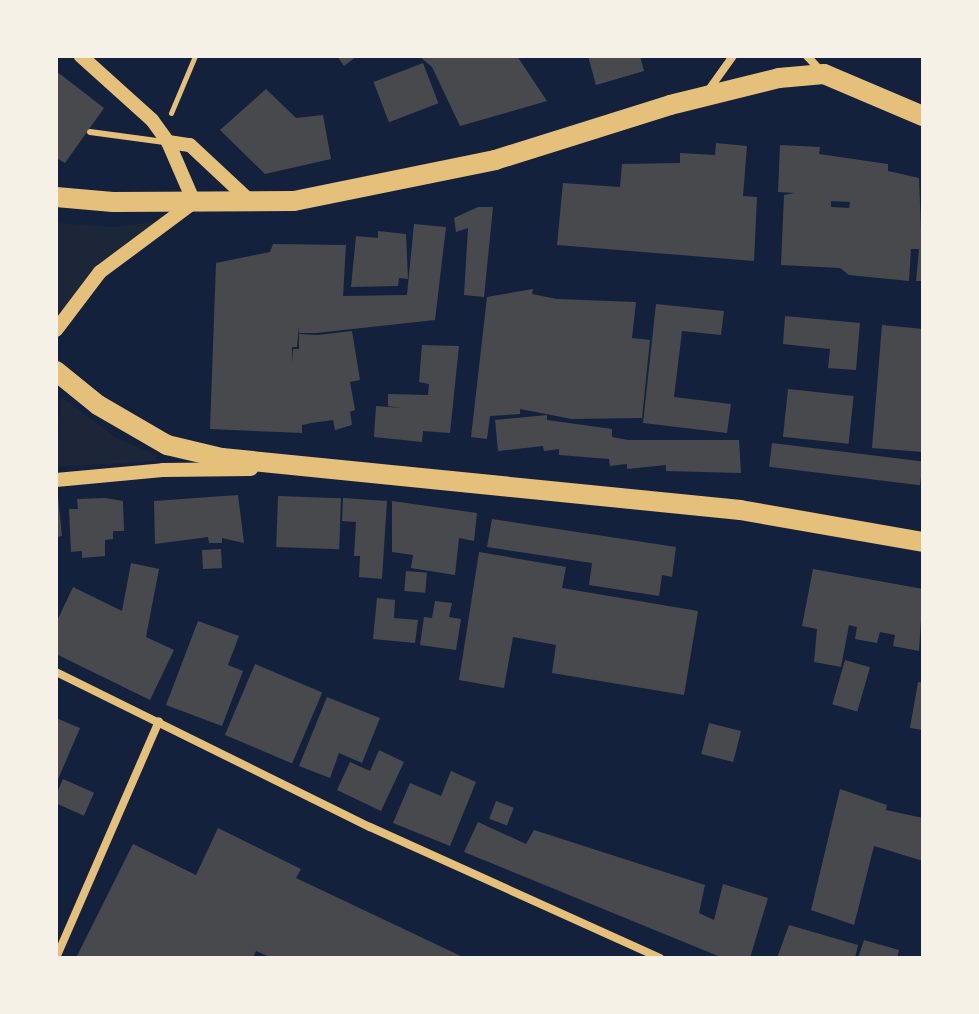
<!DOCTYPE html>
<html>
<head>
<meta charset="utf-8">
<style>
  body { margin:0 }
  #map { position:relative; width:979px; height:1014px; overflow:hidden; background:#14213d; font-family:Merriweather,serif }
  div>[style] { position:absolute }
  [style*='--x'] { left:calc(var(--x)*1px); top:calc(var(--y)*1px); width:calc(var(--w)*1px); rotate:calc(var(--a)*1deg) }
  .green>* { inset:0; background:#1d2539 }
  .building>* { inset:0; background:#48494c; transform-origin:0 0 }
  .path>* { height:5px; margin:-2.5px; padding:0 2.5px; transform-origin:2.5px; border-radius:2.5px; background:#e5c07b }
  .service>* { height:6px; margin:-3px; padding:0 3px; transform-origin:3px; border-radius:3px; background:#e5c07b }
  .minor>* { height:8px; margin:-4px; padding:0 4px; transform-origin:4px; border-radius:4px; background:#e5c07b }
  .tertiary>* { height:14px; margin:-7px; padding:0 7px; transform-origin:7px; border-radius:7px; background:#e5c07b }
  .primary>* { height:20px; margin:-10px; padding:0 10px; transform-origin:10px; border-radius:10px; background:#e5c07b }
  span { translate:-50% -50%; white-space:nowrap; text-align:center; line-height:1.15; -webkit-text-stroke:7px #f6f1e7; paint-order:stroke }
  .frame { position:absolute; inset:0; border:58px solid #f6f1e7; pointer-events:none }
</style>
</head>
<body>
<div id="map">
  <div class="green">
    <i style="clip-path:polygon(157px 222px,69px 309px,58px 310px,56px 223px,113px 227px)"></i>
    <i style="clip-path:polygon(61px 397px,116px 438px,157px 455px,156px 461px,56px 467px)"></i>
  </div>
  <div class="building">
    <i style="clip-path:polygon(337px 56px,357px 56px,344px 66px)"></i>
    <i style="clip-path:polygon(419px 56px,517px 56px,547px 101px,460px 126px,432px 67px)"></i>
    <i style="clip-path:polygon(588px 56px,640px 56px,644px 71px,596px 85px)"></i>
    <i style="left:423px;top:63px;width:43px;height:53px;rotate:69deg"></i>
    <i style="clip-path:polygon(56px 71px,104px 108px,65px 163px,56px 158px)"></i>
    <i style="clip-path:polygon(266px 89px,296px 118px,323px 115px,331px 159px,265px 174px,220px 130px)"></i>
    <i style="clip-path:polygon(716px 143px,747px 146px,743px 196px,757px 197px,754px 261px,557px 245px,563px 183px,620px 187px,622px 164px,680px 163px,680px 153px,715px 155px)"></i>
    <i style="clip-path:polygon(evenodd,780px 145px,820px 147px,819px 154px,888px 164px,888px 171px,919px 178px,923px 281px,916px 281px,919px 249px,911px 249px,909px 281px,849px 275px,840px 268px,781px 265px,784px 195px,795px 193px,778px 192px,780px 145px,831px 201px,850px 202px,849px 208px,831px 207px,831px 201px)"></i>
    <i style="clip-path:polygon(478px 207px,493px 207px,484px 297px,464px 295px,468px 228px,456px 232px,454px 218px)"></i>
    <i style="clip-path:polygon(414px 224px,446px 227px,435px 320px,316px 333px,299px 333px,299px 326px,297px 347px,292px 347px,292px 363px,293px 349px,299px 349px,299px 334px,318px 335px,352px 331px,360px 380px,350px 382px,355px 410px,350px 412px,352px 425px,335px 430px,333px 420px,311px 423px,302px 425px,302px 433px,210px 429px,216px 263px,270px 252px,273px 244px,346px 245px,343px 296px,407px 295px)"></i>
    <i style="clip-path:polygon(378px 231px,406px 234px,408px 279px,399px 278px,398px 286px,351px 287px,356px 236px,378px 238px)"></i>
    <i style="clip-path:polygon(533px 289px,532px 294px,557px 299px,636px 302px,632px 338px,650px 340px,642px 418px,572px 419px,520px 409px,520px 414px,490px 416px,487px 439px,471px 437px,487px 297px)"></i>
    <i style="clip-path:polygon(656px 304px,724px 311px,721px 335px,682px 331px,674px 397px,731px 404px,727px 433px,643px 423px)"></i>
    <i style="clip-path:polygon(785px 316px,860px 323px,856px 370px,828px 368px,830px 349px,783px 344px)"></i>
    <i style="clip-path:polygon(882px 325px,923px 329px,923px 452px,872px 448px)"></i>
    <i style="clip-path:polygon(422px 345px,459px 346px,450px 433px,423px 431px,422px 442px,374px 437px,376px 406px,402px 408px,388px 406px,388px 394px,428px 395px,429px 384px,419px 382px)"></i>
    <i style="left:788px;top:389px;width:66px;height:48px;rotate:6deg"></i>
    <i style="clip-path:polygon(547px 415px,547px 420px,612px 429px,612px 437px,628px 440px,739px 440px,741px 473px,666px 471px,666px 465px,627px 469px,627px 464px,610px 466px,609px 459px,559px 455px,559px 449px,544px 451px,543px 446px,498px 451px,495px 420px)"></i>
    <i style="left:772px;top:443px;width:152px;height:24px;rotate:7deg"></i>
    <i style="clip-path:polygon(238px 495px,244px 543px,222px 538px,222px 543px,209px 543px,208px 537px,155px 544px,154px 501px)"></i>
    <i style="left:278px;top:496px;width:63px;height:51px;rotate:2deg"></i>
    <i style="clip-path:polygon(56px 497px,58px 497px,62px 536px,56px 537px)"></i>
    <i style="clip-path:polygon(105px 498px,123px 501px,124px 531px,113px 531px,113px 539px,105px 540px,105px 556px,82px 558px,82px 551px,71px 552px,69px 509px,78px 509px,77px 499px)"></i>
    <i style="clip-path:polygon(343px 498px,387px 501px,382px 579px,359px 577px,360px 556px,354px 556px,356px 522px,342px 521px)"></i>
    <i style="clip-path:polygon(392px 501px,477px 513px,474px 541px,459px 538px,455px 575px,411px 568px,413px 555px,392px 552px)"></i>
    <i style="clip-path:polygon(492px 519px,676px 547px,672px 577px,662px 575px,659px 596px,589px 585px,592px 563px,487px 547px)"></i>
    <i style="left:221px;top:549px;width:19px;height:19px;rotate:87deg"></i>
    <i style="clip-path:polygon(479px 552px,566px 567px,562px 588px,698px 611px,684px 695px,552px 673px,556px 645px,513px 637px,504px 688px,459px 680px)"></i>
    <i style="clip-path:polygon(131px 563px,159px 569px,146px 637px,174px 650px,150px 700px,56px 654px,56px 623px,73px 587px,122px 611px)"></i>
    <i style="clip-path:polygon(813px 569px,923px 589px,919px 651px,893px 646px,895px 635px,880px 632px,877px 643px,855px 639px,857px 627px,849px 625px,841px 667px,814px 662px,817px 629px,802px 626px)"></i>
    <i style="left:406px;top:571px;width:21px;height:20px;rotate:5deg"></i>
    <i style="clip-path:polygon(377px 598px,395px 600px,394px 618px,418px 620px,415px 643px,373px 639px)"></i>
    <i style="clip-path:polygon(435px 601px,452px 603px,449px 617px,461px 619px,456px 650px,420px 645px,424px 617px,432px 618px)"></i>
    <i style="clip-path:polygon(198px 621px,239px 636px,228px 665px,243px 671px,222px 726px,166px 705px)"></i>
    <i style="left:845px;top:660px;width:26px;height:46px;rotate:16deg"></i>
    <i style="left:255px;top:664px;width:73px;height:77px;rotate:23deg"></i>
    <i style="clip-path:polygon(918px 682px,923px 683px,923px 730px,910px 728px)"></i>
    <i style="clip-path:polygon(327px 697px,380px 718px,362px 763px,339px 753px,330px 778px,299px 766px)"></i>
    <i style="clip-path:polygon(56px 718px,80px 728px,56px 784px)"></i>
    <i style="left:709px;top:723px;width:33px;height:32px;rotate:14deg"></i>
    <i style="clip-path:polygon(379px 750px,404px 762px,381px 811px,337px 790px,350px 762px,370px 771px)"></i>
    <i style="clip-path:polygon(451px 771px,476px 782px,450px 846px,393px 823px,410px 783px,441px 796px)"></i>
    <i style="left:63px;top:779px;width:34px;height:25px;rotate:24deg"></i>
    <i style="clip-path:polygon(840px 789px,887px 805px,886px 810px,923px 818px,923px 861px,874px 846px,854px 925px,811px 910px)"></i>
    <i style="left:496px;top:801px;width:19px;height:19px;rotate:21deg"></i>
    <i style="clip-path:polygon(478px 822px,526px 844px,534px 830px,705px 885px,699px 913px,714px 920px,723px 884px,768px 898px,750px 958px,723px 958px,464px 852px)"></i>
    <i style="clip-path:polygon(218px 828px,301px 869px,296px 878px,465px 958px,272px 958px,256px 951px,253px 958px,76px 958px,133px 844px,196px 875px)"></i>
    <i style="clip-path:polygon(789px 925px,858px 945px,855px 958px,777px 958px)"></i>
    <i style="clip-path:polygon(864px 940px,899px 950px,897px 958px,858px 958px)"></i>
  </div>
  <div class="path">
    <i style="--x:171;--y:113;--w:62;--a:-67.2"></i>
  </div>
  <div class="service">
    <i style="--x:90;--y:132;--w:75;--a:7.7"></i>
  </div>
  <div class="minor">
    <i style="--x:807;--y:56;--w:21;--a:47"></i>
    <i style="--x:708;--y:91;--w:43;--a:-54.5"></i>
    <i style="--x:56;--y:672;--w:350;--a:26.3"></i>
    <i style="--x:370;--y:827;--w:318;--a:24.3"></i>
    <i style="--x:56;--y:958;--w:258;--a:-66.5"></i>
  </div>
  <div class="tertiary">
    <i style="--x:168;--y:142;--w:22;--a:8"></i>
    <i style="--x:190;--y:145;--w:83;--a:43.1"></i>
    <i style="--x:56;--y:330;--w:73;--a:-52.8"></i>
    <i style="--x:100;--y:272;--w:117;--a:-36.7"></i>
    <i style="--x:194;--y:202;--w:65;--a:-113.4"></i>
    <i style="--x:168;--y:142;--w:27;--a:-126"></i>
    <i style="--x:152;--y:120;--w:96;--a:-138"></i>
    <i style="--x:56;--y:480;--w:107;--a:-5.3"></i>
    <i style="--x:163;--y:470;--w:88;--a:-0.7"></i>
  </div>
  <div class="primary">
    <i style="--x:56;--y:197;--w:57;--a:5"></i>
    <i style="--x:113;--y:202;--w:181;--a:-0.3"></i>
    <i style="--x:294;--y:201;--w:205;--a:-11.5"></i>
    <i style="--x:495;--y:160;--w:183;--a:-17.4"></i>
    <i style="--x:670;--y:105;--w:112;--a:-13.9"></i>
    <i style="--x:779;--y:78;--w:45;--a:-5.1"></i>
    <i style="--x:824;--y:74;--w:108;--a:23"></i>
    <i style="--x:56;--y:371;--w:54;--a:39"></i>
    <i style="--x:98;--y:405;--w:80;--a:30.1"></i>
    <i style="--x:167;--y:445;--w:57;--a:13.3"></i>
    <i style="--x:222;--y:458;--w:521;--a:5.73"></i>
    <i style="--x:740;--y:510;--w:186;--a:9.9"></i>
  </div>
  <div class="frame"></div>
</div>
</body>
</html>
